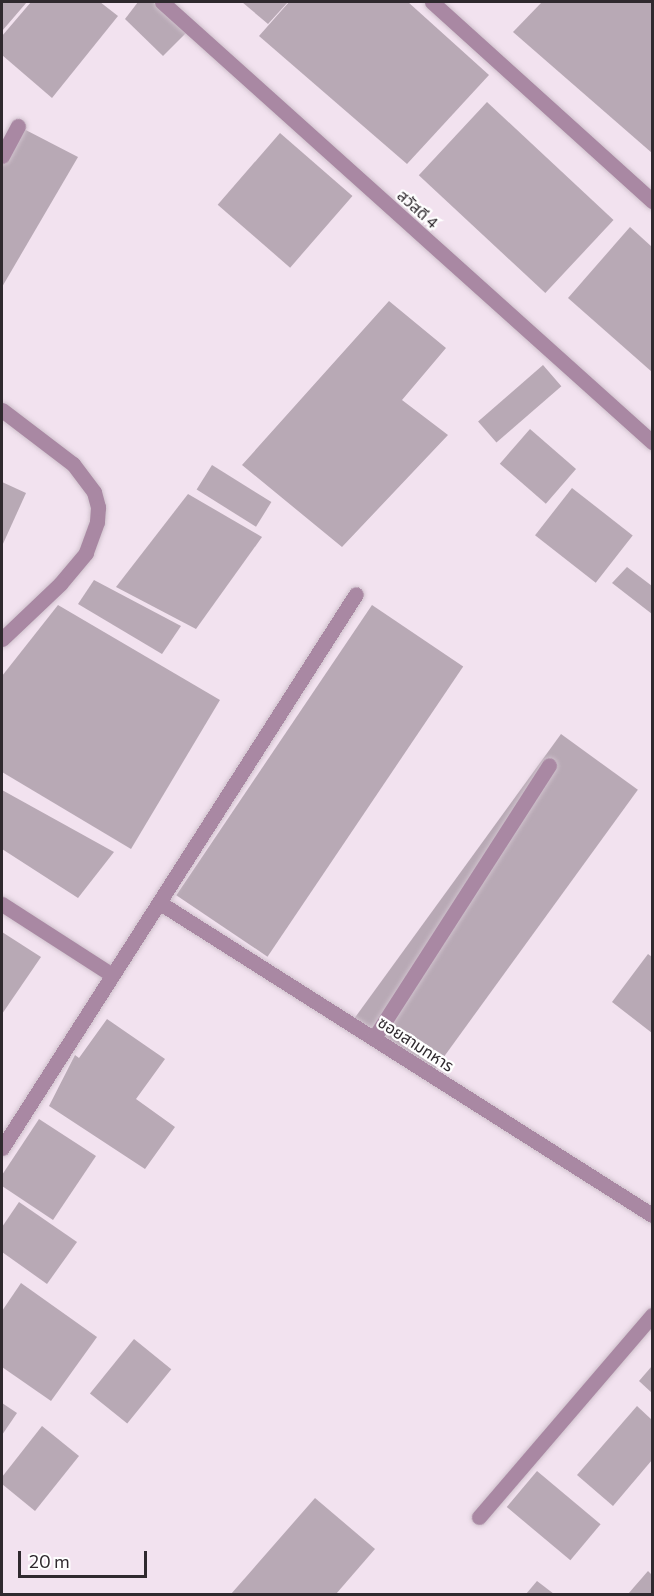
<!DOCTYPE html>
<html>
<head>
<meta charset="utf-8">
<style>
  body { margin:0 }
  #map { position:relative; width:654px; height:1596px; overflow:hidden; background:#f2e2ef; font-family:Commissioner,"Noto Sans Thai",sans-serif }
  div>[style] { position:absolute }
  [style*='--x'] { left:calc(var(--x)*1px); top:calc(var(--y)*1px); width:calc(var(--w)*1px); rotate:calc(var(--a)*1deg) }
  .building>* { inset:0; background:#b8a9b5; transform-origin:0 0 }
  .roads { filter:drop-shadow(0 0 2px #cfc1cc) drop-shadow(0 0 2px #cfc1cc) }
  .service>* { height:15px; margin:-7.5px; padding:0 7.5px; transform-origin:7.5px; border-radius:7.5px; background:#a988a3 }
  .minor>* { height:15px; margin:-7.5px; padding:0 7.5px; transform-origin:7.5px; border-radius:7.5px; background:#a988a3 }
  span { translate:-50% -50%; white-space:nowrap; text-align:center; line-height:1.15; -webkit-text-stroke:4.5px #fff; paint-order:stroke }
  .street-label { font-size:16px; color:#2f292e }
  .frame { position:absolute; inset:0; border:3px solid #2f292e; pointer-events:none }
  .scale { position:absolute; left:18px; top:1551px; width:129px; height:27px; box-sizing:border-box; border:3px solid #2f292e; border-top:0; padding-left:8px; font-size:18px; line-height:21px; white-space:nowrap; color:#2f292e; -webkit-text-stroke:4px #fff; paint-order:stroke }
</style>
</head>
<body>
<div id="map">
  <div class="building">
    <i style="clip-path:polygon(2px 2px,27px 2px,2px 31px)"></i>
    <i style="clip-path:polygon(31px 2px,100px 2px,118px 16px,52px 98px,2px 55px,2px 36px)"></i>
    <i style="clip-path:polygon(138px 2px,153px 2px,186px 33px,163px 56px,125px 19px)"></i>
    <i style="clip-path:polygon(242px 2px,288px 2px,268px 24px)"></i>
    <i style="clip-path:polygon(289px 2px,408px 2px,489px 75px,407px 164px,259px 36px)"></i>
    <i style="clip-path:polygon(542px 2px,652px 2px,652px 153px,513px 32px)"></i>
    <i style="left:487px;top:102px;width:173px;height:100px;rotate:43deg"></i>
    <i style="clip-path:polygon(18px 126px,78px 157px,2px 287px,2px 167px)"></i>
    <i style="left:280px;top:133px;width:96px;height:95px;rotate:41deg"></i>
    <i style="clip-path:polygon(630px 227px,652px 247px,652px 372px,568px 298px)"></i>
    <i style="clip-path:polygon(389px 301px,446px 348px,402px 400px,448px 435px,342px 547px,242px 465px)"></i>
    <i style="left:543px;top:365px;width:28px;height:86px;rotate:49deg"></i>
    <i style="left:530px;top:429px;width:61px;height:46px;rotate:41deg"></i>
    <i style="left:212px;top:465px;width:70px;height:29px;rotate:32deg"></i>
    <i style="clip-path:polygon(2px 482px,26px 493px,2px 546px)"></i>
    <i style="left:572px;top:488px;width:77px;height:60px;rotate:38deg"></i>
    <i style="clip-path:polygon(188px 494px,262px 537px,196px 629px,116px 587px)"></i>
    <i style="clip-path:polygon(627px 567px,652px 586px,652px 614px,612px 583px)"></i>
    <i style="clip-path:polygon(94px 580px,181px 626px,162px 654px,78px 604px)"></i>
    <i style="clip-path:polygon(58px 605px,220px 700px,131px 849px,2px 772px,2px 676px)"></i>
    <i style="left:372px;top:605px;width:110px;height:350px;rotate:34deg"></i>
    <i style="left:561px;top:734px;width:95px;height:353px;rotate:36deg"></i>
    <i style="clip-path:polygon(2px 790px,114px 852px,78px 898px,2px 849px)"></i>
    <i style="clip-path:polygon(2px 932px,41px 957px,2px 1014px)"></i>
    <i style="clip-path:polygon(648px 954px,652px 957px,652px 1033px,612px 1002px)"></i>
    <i style="clip-path:polygon(107px 1019px,165px 1059px,136px 1099px,175px 1127px,145px 1169px,49px 1106px,75px 1055px,79px 1058px)"></i>
    <i style="clip-path:polygon(39px 1119px,96px 1156px,53px 1220px,2px 1186px,2px 1175px)"></i>
    <i style="clip-path:polygon(19px 1202px,77px 1242px,47px 1284px,2px 1252px,2px 1227px)"></i>
    <i style="clip-path:polygon(21px 1283px,97px 1337px,51px 1401px,2px 1367px,2px 1311px)"></i>
    <i style="left:134px;top:1339px;width:48px;height:70px;rotate:39deg"></i>
    <i style="clip-path:polygon(652px 1366px,652px 1393px,639px 1381px)"></i>
    <i style="clip-path:polygon(2px 1403px,17px 1413px,2px 1435px)"></i>
    <i style="clip-path:polygon(637px 1406px,652px 1420px,652px 1460px,613px 1506px,577px 1475px)"></i>
    <i style="clip-path:polygon(42px 1426px,79px 1456px,35px 1511px,2px 1484px,2px 1477px)"></i>
    <i style="left:537px;top:1471px;width:83px;height:47px;rotate:40deg"></i>
    <i style="clip-path:polygon(315px 1498px,375px 1549px,336px 1594px,231px 1594px)"></i>
    <i style="clip-path:polygon(648px 1571px,652px 1575px,652px 1594px,628px 1594px)"></i>
    <i style="clip-path:polygon(537px 1581px,554px 1594px,526px 1594px)"></i>
  </div>
  <div class="roads">
    <div class="service">
      <i style="--x:2;--y:156;--w:34;--a:-62"></i>
      <i style="--x:2;--y:410;--w:89;--a:37.3"></i>
      <i style="--x:73;--y:464;--w:35;--a:53"></i>
      <i style="--x:94;--y:492;--w:16;--a:75"></i>
      <i style="--x:98;--y:507;--w:15;--a:94"></i>
      <i style="--x:97;--y:522;--w:33;--a:110"></i>
      <i style="--x:86;--y:553;--w:40;--a:130"></i>
      <i style="--x:60;--y:584;--w:80;--a:136.5"></i>
      <i style="--x:2;--y:904;--w:131;--a:32.8"></i>
      <i style="--x:479;--y:1517;--w:266;--a:-49.4"></i>
    </div>
    <div class="minor">
      <i style="--x:162;--y:2;--w:659;--a:41.92"></i>
      <i style="--x:432;--y:2;--w:297;--a:42.1"></i>
      <i style="--x:160;--y:903;--w:583;--a:32.38"></i>
      <i style="--x:374;--y:1038;--w:324;--a:-57.3"></i>
      <i style="--x:2;--y:1148;--w:657;--a:-57.42"></i>
    </div>
  </div>
  <div class="street-label">
    <span style="left:418px;top:209px;rotate:42deg">สวัสดี 4</span>
    <span style="left:416px;top:1044px;rotate:33deg">ซอยสามทหาร</span>
  </div>
  <div class="frame"></div>
  <div class="scale">20 m</div>
</div>
</body>
</html>
